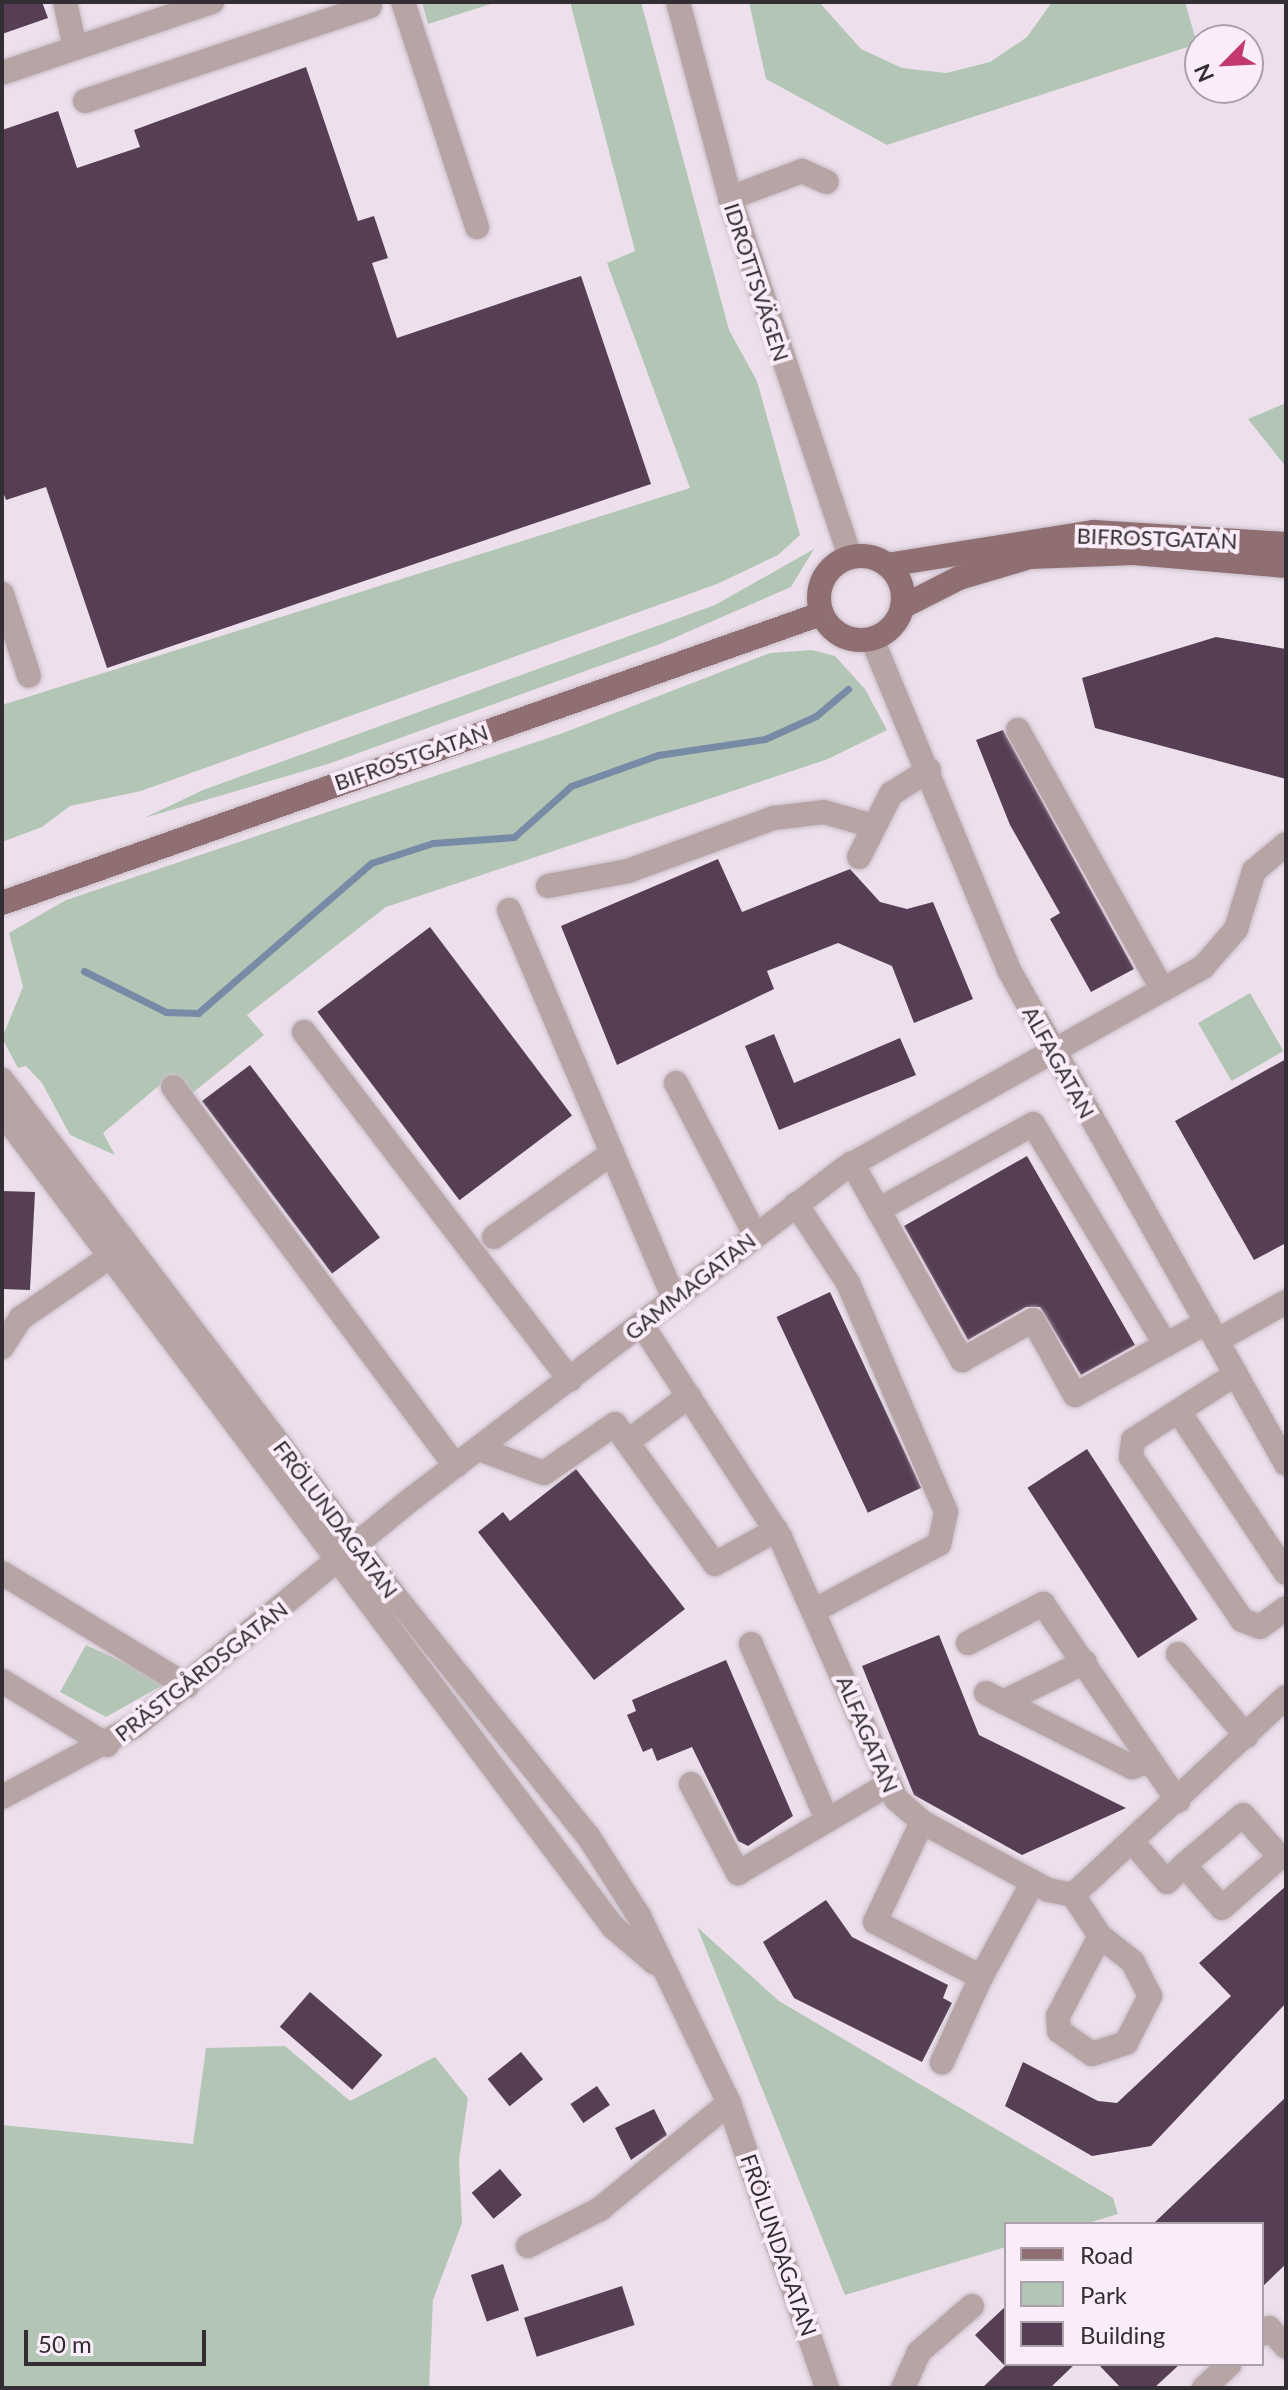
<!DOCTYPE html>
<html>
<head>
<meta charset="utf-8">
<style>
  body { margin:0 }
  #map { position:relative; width:1288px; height:2390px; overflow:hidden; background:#ede0ec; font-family:Lato,sans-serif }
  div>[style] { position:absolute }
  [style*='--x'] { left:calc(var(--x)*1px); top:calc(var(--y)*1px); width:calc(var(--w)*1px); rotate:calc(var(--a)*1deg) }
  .green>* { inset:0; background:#b3c6b6; transform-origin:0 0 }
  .stream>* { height:7px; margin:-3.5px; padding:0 3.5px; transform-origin:3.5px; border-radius:3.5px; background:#778ba7 }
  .building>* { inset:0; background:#563f55; transform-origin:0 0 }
  .roads { filter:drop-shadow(0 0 2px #c8bcc7) drop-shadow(0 0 2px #c8bcc7) }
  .minor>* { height:24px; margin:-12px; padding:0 12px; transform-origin:12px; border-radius:12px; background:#b7a5a6 }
  .major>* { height:24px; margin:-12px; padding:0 12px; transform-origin:12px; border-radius:12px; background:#8f6f72 }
  .major>.ring { margin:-12px; padding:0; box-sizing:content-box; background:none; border:24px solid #8f6f72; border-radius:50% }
  span { translate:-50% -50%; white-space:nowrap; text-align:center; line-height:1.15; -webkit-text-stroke:8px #faedf9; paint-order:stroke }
  .street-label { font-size:22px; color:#332e33 }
  .frame { position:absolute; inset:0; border:4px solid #332e33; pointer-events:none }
  .legend { position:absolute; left:1004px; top:2222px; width:260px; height:144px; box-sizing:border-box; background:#faedf9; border:2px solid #aaa1aa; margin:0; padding:10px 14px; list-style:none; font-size:24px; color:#332e33 }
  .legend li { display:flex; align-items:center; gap:16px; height:40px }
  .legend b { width:40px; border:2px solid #aaa1aa }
  .north { position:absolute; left:1184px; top:24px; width:80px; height:80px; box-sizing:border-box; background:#faedf9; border:2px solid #aaa1aa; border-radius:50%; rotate:246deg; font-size:22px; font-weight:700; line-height:32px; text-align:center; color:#332e33 }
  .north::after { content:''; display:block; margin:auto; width:28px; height:36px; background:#c3386f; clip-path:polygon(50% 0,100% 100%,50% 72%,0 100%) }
  .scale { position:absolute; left:24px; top:2330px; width:182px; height:36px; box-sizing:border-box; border:4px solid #332e33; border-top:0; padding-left:10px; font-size:24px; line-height:28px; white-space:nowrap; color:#332e33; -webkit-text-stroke:6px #faedf9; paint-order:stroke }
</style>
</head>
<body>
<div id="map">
  <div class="green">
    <i style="clip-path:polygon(422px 2px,497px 2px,428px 24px)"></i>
    <i style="clip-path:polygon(570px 2px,641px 2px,729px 330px,757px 381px,800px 535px,778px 555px,717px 584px,141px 791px,70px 806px,42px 827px,2px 842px,2px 705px,690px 488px,607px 263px,635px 251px)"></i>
    <i style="clip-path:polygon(749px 2px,819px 2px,861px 49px,902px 68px,946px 73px,990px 62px,1027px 37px,1052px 2px,1185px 2px,1197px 44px,887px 145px,766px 79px)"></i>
    <i style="clip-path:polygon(1286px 403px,1286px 467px,1248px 419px)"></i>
    <i style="clip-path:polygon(814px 549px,791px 587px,660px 644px,328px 764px,144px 818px,203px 790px,715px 605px)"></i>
    <i style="clip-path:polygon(812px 650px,835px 656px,865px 689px,887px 730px,828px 759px,386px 907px,247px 1015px,264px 1035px,190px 1095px,174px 1073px,103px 1133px,115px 1155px,70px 1135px,42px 1083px,26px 1066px,18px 1068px,2px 1038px,23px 987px,9px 933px,66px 900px,563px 733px,770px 653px)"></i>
    <i style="left:1250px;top:993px;width:67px;height:60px;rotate:60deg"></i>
    <i style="clip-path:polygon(86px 1645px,132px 1666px,163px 1685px,106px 1717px,60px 1692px)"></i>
    <i style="clip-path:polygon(697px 1927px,779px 2001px,1113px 2198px,1118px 2214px,1085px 2224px,1006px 2224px,1006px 2247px,845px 2295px)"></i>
    <i style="clip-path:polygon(285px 2046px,350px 2101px,435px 2057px,468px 2098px,459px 2160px,462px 2223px,433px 2300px,429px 2388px,2px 2388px,2px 2125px,193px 2144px,206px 2048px)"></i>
  </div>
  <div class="stream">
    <i style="--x:84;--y:971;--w:92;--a:26.6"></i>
    <i style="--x:166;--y:1012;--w:32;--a:2"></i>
    <i style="--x:198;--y:1013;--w:229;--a:-40.9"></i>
    <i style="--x:371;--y:863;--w:65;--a:-17.9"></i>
    <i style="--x:433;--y:843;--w:81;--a:-4.2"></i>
    <i style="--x:514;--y:837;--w:76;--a:-41.8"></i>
    <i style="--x:571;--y:786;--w:92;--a:-19.6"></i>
    <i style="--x:658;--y:755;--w:108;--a:-8.5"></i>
    <i style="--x:765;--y:739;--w:56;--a:-24.3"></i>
    <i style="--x:816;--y:716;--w:42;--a:-40.2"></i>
  </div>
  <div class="building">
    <i style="clip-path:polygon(2px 2px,42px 2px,48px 18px,2px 34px)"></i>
    <i style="clip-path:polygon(306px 67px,358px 221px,374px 216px,388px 258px,372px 263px,397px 338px,581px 276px,651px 484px,107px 668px,46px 487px,6px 500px,2px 489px,2px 130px,58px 111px,77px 168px,140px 147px,134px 130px)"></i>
    <i style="clip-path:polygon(1216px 637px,1286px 649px,1286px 779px,1095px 728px,1082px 678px)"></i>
    <i style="clip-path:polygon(1003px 730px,1134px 969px,1091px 992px,1050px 919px,1060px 913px,1010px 825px,976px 740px)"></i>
    <i style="clip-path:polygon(718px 859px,742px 912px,850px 869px,880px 902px,907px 909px,933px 902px,973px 999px,914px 1023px,892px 966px,838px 943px,767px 971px,774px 989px,617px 1065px,561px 926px)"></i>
    <i style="left:430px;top:927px;width:236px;height:141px;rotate:53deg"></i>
    <i style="clip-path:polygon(774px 1034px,794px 1083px,900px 1038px,916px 1075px,779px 1130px,745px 1046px)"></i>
    <i style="clip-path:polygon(1286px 1059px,1286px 1243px,1254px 1260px,1175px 1121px)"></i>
    <i style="left:250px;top:1065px;width:216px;height:60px;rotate:53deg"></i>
    <i style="clip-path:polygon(1027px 1156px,1135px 1345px,1081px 1375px,1040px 1307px,1026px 1307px,968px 1340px,904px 1226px)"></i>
    <i style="clip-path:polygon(2px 1191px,35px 1192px,30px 1290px,2px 1289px)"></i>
    <i style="left:830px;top:1292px;width:216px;height:59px;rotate:65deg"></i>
    <i style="left:1087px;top:1449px;width:203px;height:71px;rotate:57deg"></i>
    <i style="clip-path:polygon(576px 1469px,685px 1609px,594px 1680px,478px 1532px,503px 1512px,510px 1521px)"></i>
    <i style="clip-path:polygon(939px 1635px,979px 1735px,1126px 1808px,1022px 1855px,914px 1795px,862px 1666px)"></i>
    <i style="clip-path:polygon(726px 1660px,793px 1816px,748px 1846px,738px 1841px,692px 1747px,657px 1761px,652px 1748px,643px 1752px,627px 1715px,636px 1711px,632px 1700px)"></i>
    <i style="clip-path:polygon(1286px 1886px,1286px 2003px,1151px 2146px,1092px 2156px,1005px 2106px,1023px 2062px,1098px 2101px,1117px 2103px,1231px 1996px,1199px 1963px)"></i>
    <i style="clip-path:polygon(826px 1900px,852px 1937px,948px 1985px,943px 1998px,952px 2003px,922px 2062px,794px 1998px,763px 1942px)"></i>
    <i style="left:310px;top:1992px;width:96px;height:46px;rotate:41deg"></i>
    <i style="left:521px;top:2052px;width:35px;height:43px;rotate:51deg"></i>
    <i style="left:597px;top:2086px;width:23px;height:32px;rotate:56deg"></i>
    <i style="clip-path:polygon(1286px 2097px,1286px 2264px,1262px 2287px,1262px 2224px,1153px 2224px)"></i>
    <i style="clip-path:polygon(654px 2109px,667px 2135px,631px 2160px,615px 2128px)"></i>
    <i style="left:500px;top:2169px;width:34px;height:37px;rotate:50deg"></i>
    <i style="left:503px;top:2264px;width:49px;height:34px;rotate:71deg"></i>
    <i style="left:622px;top:2286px;width:41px;height:103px;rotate:72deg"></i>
    <i style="clip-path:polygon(1006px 2306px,1006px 2365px,1075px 2364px,1050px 2388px,982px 2388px,1005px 2366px,975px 2335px)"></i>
    <i style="clip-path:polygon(1098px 2364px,1180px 2364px,1154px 2388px,1121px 2388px)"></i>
  </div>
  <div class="roads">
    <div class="minor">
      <i style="--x:65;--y:2;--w:47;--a:77.7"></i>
      <i style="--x:403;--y:2;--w:237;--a:71.8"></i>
      <i style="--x:678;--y:2;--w:203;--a:75.1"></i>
      <i style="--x:730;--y:198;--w:379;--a:71.5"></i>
      <i style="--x:2;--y:73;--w:222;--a:-18.7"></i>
      <i style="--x:85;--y:101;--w:300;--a:-18.4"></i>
      <i style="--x:730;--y:198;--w:77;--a:-20.6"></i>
      <i style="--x:802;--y:171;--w:27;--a:24"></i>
      <i style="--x:2;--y:594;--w:86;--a:71.8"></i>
      <i style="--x:872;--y:639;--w:358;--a:67.5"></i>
      <i style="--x:1009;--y:970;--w:566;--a:60.72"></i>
      <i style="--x:1018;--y:730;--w:296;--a:60.9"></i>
      <i style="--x:859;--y:857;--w:71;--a:-63.1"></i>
      <i style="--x:891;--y:794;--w:45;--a:-32.3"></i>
      <i style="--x:548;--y:886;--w:81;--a:-10.6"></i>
      <i style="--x:628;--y:871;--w:155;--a:-20"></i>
      <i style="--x:774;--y:818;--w:50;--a:-6.8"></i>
      <i style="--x:824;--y:812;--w:51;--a:15.9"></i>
      <i style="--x:509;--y:910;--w:422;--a:67"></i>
      <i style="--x:304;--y:1032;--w:438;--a:52.6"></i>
      <i style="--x:2;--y:1080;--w:654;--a:52.71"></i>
      <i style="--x:398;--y:1600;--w:303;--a:51.2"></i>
      <i style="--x:588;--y:1836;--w:95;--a:57.5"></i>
      <i style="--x:639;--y:1916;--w:208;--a:64.3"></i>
      <i style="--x:729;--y:2103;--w:301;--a:71"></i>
      <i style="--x:676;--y:1083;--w:171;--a:62.5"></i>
      <i style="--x:173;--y:1087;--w:473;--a:53.3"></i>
      <i style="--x:2;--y:1112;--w:1019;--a:53.14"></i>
      <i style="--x:613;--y:1927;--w:55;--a:40.6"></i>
      <i style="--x:852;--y:1163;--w:226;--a:60.8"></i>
      <i style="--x:962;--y:1360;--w:81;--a:-29.4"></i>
      <i style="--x:1033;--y:1320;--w:86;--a:60.8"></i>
      <i style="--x:1075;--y:1395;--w:151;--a:-28.9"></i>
      <i style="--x:796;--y:1204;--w:95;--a:56.6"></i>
      <i style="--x:848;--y:1283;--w:249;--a:66.8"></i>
      <i style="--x:946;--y:1512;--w:33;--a:102"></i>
      <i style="--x:939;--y:1544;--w:140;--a:152"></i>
      <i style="--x:878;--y:1210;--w:177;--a:-29"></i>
      <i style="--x:1033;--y:1124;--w:258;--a:59"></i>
      <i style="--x:494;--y:1237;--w:145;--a:-35.4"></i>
      <i style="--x:642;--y:1325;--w:253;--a:56.9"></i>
      <i style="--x:780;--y:1537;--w:287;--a:66.1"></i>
      <i style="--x:896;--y:1799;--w:35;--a:41"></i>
      <i style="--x:922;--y:1822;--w:143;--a:28.4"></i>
      <i style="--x:1048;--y:1890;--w:25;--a:11"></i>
      <i style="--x:1073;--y:1895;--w:291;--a:-42.9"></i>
      <i style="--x:1218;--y:1340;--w:78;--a:-29.2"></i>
      <i style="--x:2;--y:1347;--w:35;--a:-57"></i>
      <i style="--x:21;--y:1318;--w:121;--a:-34.6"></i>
      <i style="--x:1236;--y:1374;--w:122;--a:147.3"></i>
      <i style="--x:1133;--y:1440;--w:17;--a:97"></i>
      <i style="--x:1131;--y:1457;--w:197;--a:55.7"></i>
      <i style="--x:1242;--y:1620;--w:19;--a:21"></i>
      <i style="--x:1260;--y:1627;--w:32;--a:-36"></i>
      <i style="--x:689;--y:1396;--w:77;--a:143.4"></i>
      <i style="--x:627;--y:1442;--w:150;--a:54.2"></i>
      <i style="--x:715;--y:1564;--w:70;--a:-29.1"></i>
      <i style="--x:1179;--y:1412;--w:193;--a:56.4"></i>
      <i style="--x:479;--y:1449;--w:69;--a:20.3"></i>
      <i style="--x:544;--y:1473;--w:86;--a:-34.6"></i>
      <i style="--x:615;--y:1424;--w:22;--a:56"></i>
      <i style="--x:2;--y:1573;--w:217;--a:31.4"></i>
      <i style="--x:968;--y:1643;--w:85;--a:-27.5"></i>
      <i style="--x:1043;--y:1604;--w:239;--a:55.6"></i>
      <i style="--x:751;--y:1644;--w:192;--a:66.6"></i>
      <i style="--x:1178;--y:1654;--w:107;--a:50.3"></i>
      <i style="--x:2;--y:1681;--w:123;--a:31.4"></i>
      <i style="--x:986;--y:1693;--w:164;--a:26.9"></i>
      <i style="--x:1132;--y:1767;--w:16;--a:-18"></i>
      <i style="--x:1003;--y:1702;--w:91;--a:-26"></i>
      <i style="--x:691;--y:1784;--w:101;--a:62.2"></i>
      <i style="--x:738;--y:1873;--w:175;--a:-30.5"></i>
      <i style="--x:2;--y:1797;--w:151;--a:-28.1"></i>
      <i style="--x:135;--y:1726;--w:360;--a:-39.4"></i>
      <i style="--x:413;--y:1498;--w:544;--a:-37.38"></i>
      <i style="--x:845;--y:1168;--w:411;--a:-29.3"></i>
      <i style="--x:1203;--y:967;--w:50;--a:-49"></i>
      <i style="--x:1236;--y:929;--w:61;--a:-72.8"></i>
      <i style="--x:1254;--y:871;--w:42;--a:-40.2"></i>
      <i style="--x:922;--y:1822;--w:110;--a:115.2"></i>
      <i style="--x:875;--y:1922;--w:119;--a:27.4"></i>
      <i style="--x:981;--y:1977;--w:94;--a:114.6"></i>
      <i style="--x:1134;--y:1844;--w:50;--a:49"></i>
      <i style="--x:1167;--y:1882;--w:24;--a:-45"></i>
      <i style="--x:1184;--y:1865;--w:77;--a:-40.3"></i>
      <i style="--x:1243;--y:1815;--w:56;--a:48.6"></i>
      <i style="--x:1280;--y:1857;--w:77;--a:138.7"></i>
      <i style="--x:1222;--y:1908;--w:57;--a:-131.5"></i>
      <i style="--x:1073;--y:1895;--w:49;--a:56.6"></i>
      <i style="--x:1100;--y:1936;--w:90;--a:117.7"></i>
      <i style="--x:1058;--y:2016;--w:15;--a:86"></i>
      <i style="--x:1059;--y:2031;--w:40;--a:34.9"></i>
      <i style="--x:1092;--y:2054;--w:36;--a:-18"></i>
      <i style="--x:1126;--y:2043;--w:53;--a:-62.9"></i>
      <i style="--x:1150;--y:1996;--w:38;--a:-117"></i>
      <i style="--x:1133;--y:1962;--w:42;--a:-141.8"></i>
      <i style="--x:981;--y:1977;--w:108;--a:-61.3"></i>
      <i style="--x:528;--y:2246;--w:81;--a:-27.2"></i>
      <i style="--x:600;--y:2209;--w:167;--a:-39.4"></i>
      <i style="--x:1262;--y:2334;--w:9;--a:-41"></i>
      <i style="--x:1269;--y:2328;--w:25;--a:48"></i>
      <i style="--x:903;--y:2388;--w:39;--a:-66"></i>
      <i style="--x:919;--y:2352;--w:70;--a:-41"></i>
      <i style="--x:1204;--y:2388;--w:35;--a:-43"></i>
    </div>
    <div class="major">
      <i class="ring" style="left:819px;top:556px;width:60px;height:60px"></i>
      <i style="--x:887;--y:565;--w:210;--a:-9.1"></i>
      <i style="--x:1094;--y:532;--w:192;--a:3.6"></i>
      <i style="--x:902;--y:607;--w:64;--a:-27"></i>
      <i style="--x:959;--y:578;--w:74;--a:-16.5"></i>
      <i style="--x:1030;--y:557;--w:104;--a:-2.2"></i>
      <i style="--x:1134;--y:553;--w:153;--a:4.9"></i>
      <i style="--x:2;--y:903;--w:868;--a:-19.44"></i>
    </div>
  </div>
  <div class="street-label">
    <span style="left:757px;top:282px;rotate:72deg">IDROTTSVÄGEN</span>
    <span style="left:1157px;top:538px;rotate:2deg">BIFROSTGATAN</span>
    <span style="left:411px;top:757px;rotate:-19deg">BIFROSTGATAN</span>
    <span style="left:1059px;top:1062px;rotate:61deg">ALFAGATAN</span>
    <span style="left:690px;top:1286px;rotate:-38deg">GAMMAGATAN</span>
    <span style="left:336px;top:1519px;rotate:53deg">FRÖLUNDAGATAN</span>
    <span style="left:201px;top:1671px;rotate:-38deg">PRÄSTGÅRDSGATAN</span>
    <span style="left:868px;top:1734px;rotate:67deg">ALFAGATAN</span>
    <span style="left:779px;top:2245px;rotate:71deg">FRÖLUNDAGATAN</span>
  </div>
  <div class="frame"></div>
  <ul class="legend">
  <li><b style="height:10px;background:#8f6f72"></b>Road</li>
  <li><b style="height:22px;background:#b3c6b6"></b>Park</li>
  <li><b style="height:22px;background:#563f55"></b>Building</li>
  </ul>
  <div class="north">N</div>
  <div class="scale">50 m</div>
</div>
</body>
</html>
